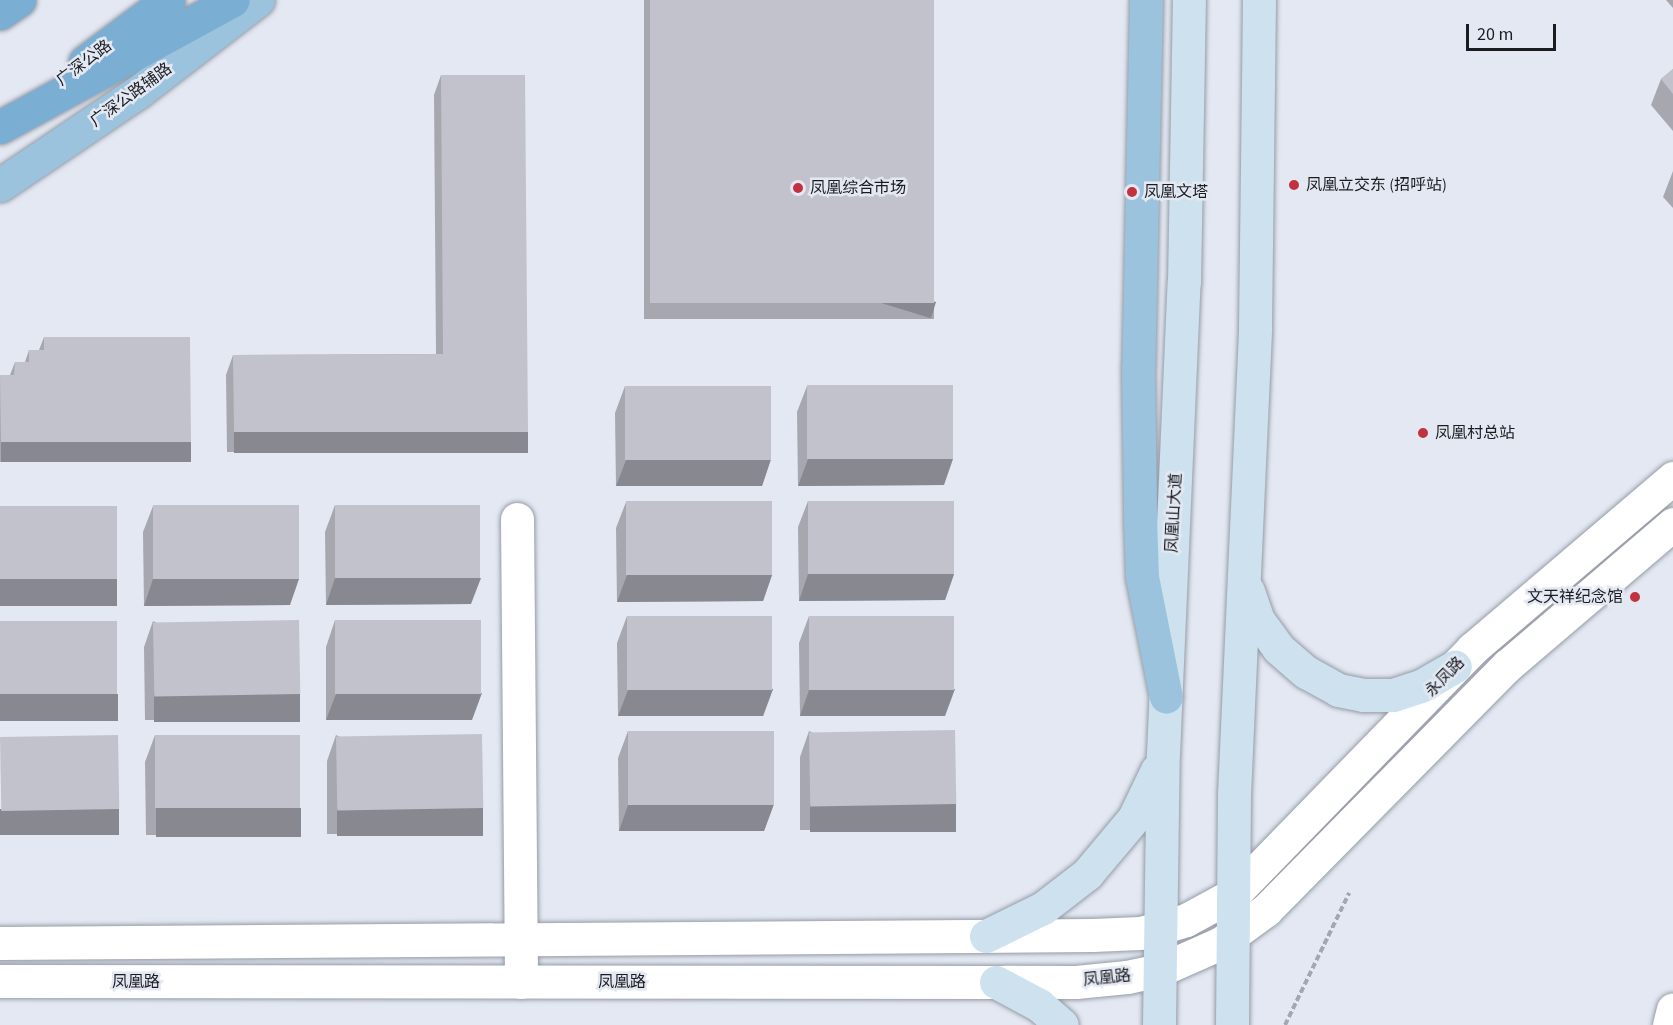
<!DOCTYPE html>
<html>
<head>
<meta charset="utf-8">
<style>
  body { margin:0 }
  #map { position:relative; width:1673px; height:1025px; overflow:hidden; background:#e3e8f3; font-family:"Source Sans 3","Noto Sans SC",sans-serif }
  div>[style] { position:absolute }
  [style*='--x'] { left:calc(var(--x)*1px); top:calc(var(--y)*1px); width:calc(var(--w)*1px); rotate:calc(var(--a)*1deg) }
  .path>* { height:4px; margin-top:-2px; transform-origin:0; background:repeating-linear-gradient(90deg,#a3a8b0 0 6px,transparent 0 9px) }
  .roads { filter:drop-shadow(0 0 2px #969ca6) drop-shadow(0 0 2px #969ca6) }
  .minor>* { height:33px; margin:-16.5px; padding:0 16.5px; transform-origin:16.5px; border-radius:16.5px; background:#fff }
  .tertiary>* { height:33px; margin:-16.5px; padding:0 16.5px; transform-origin:16.5px; border-radius:16.5px; background:#fff }
  .secondary>* { height:33px; margin:-16.5px; padding:0 16.5px; transform-origin:16.5px; border-radius:16.5px; background:#cde1ee }
  .primary>* { height:33px; margin:-16.5px; padding:0 16.5px; transform-origin:16.5px; border-radius:16.5px; background:#9bc3de }
  .trunk>* { height:33px; margin:-16.5px; padding:0 16.5px; transform-origin:16.5px; border-radius:16.5px; background:#7aafd3 }
  .wall>* { inset:0; background:#a7a7b0; transform-origin:0 0 }
  .shaded-wall>* { inset:0; background:#888890; transform-origin:0 0 }
  .building>* { inset:0; background:#c2c2cd; transform-origin:0 0 }
  .dots>* { width:16px; height:16px; translate:-50% -50%; box-sizing:border-box; border:3px solid #e3e8f3; border-radius:50% }
  span { translate:-50% -50%; white-space:nowrap; text-align:center; line-height:1.15; -webkit-text-stroke:5px #e3e8f3; paint-order:stroke }
  .street-label { font-size:16px; color:#1a1c20 }
  .poi-label { font-size:16px; color:#1a1c20 }
  .left { translate:0 -50%; text-align:left }
  .right { translate:-100% -50%; text-align:right }
  .scale { position:absolute; left:1466px; top:24px; width:90px; height:27px; box-sizing:border-box; border:3px solid #1a1c20; border-top:0; padding-left:8px; font-size:18px; line-height:21px; white-space:nowrap; color:#1a1c20; -webkit-text-stroke:4px #e3e8f3; paint-order:stroke }
</style>
</head>
<body>
<div id="map">
  <div class="path">
    <i style="--x:1285;--y:1025;--w:147;--a:-64.1"></i>
  </div>
  <div class="roads">
    <div class="minor">
      <i style="--x:517;--y:519;--w:463;--a:89.5"></i>
      <i style="--x:1669;--y:1025;--w:16;--a:-76"></i>
    </div>
    <div class="tertiary">
      <i style="--x:0;--y:943;--w:1092;--a:-0.42"></i>
      <i style="--x:1092;--y:935;--w:48;--a:-2.4"></i>
      <i style="--x:1140;--y:933;--w:21;--a:-14"></i>
      <i style="--x:1160;--y:928;--w:27;--a:-17"></i>
      <i style="--x:1186;--y:920;--w:55;--a:-28.4"></i>
      <i style="--x:1234;--y:894;--w:342;--a:-45.8"></i>
      <i style="--x:1472;--y:649;--w:264;--a:-40.4"></i>
      <i style="--x:0;--y:981;--w:1076;--a:0.05"></i>
      <i style="--x:1076;--y:982;--w:51;--a:-5.6"></i>
      <i style="--x:1127;--y:977;--w:34;--a:-12"></i>
      <i style="--x:1160;--y:970;--w:67;--a:-23.9"></i>
      <i style="--x:1221;--y:943;--w:56;--a:-36.3"></i>
      <i style="--x:1266;--y:910;--w:344;--a:-45.4"></i>
      <i style="--x:1508;--y:665;--w:217;--a:-40.5"></i>
    </div>
    <div class="secondary">
      <i style="--x:1248;--y:591;--w:31;--a:71"></i>
      <i style="--x:1258;--y:620;--w:34;--a:54"></i>
      <i style="--x:1278;--y:648;--w:37;--a:41"></i>
      <i style="--x:1306;--y:672;--w:37;--a:29"></i>
      <i style="--x:1338;--y:690;--w:25;--a:11"></i>
      <i style="--x:1363;--y:695;--w:30;--a:0"></i>
      <i style="--x:1393;--y:695;--w:29;--a:-18"></i>
      <i style="--x:1421;--y:686;--w:39;--a:-30"></i>
      <i style="--x:986;--y:936;--w:64;--a:-26.2"></i>
      <i style="--x:1043;--y:908;--w:56;--a:-37.7"></i>
      <i style="--x:1087;--y:874;--w:73;--a:-50"></i>
      <i style="--x:1134;--y:818;--w:53;--a:-64.4"></i>
      <i style="--x:996;--y:982;--w:49;--a:28.1"></i>
      <i style="--x:1039;--y:1005;--w:30;--a:41"></i>
      <i style="--x:1159;--y:1025;--w:271;--a:-89.2"></i>
      <i style="--x:1163;--y:754;--w:472;--a:-87.5"></i>
      <i style="--x:1184;--y:282;--w:282;--a:-89"></i>
      <i style="--x:1232;--y:1025;--w:231;--a:-89.5"></i>
      <i style="--x:1234;--y:794;--w:466;--a:-87.4"></i>
      <i style="--x:1255;--y:328;--w:328;--a:-89.3"></i>
    </div>
    <div class="primary">
      <i style="--x:1146;--y:0;--w:367;--a:91.2"></i>
      <i style="--x:1138;--y:367;--w:152;--a:89.2"></i>
      <i style="--x:1140;--y:519;--w:58;--a:88"></i>
      <i style="--x:1142;--y:577;--w:122;--a:78.7"></i>
      <i style="--x:0;--y:185;--w:166;--a:-34"></i>
      <i style="--x:138;--y:92;--w:151;--a:-37.5"></i>
    </div>
    <div class="trunk">
      <i style="--x:0;--y:13;--w:23;--a:-34"></i>
      <i style="--x:85;--y:62;--w:104;--a:-36.8"></i>
      <i style="--x:0;--y:127;--w:265;--a:-28.6"></i>
    </div>
  </div>
  <div class="wall">
    <i style="left:644px;top:0;width:290px;height:319px"></i>
    <i style="clip-path:polygon(1666px 0,1673px 0,1673px 8px)"></i>
    <i style="clip-path:polygon(1673px 69px,1673px 131px,1651px 105px,1661px 79px)"></i>
    <i style="clip-path:polygon(441px 75px,520px 451px,227px 452px,226px 375px,233px 355px,436px 354px,434px 95px)"></i>
    <i style="clip-path:polygon(1673px 171px,1673px 208px,1663px 197px)"></i>
    <i style="clip-path:polygon(44px 337px,191px 442px,183px 462px,0 462px,0 375px,10px 375px,15px 362px,25px 362px,29px 350px,39px 350px)"></i>
    <i style="clip-path:polygon(625px 386px,771px 459px,762px 486px,616px 486px,615px 413px)"></i>
    <i style="clip-path:polygon(807px 386px,944px 485px,798px 486px,797px 412px)"></i>
    <i style="clip-path:polygon(808px 501px,954px 574px,945px 600px,799px 601px,798px 527px)"></i>
    <i style="clip-path:polygon(626px 502px,772px 575px,763px 601px,617px 602px,616px 528px)"></i>
    <i style="clip-path:polygon(335px 505px,471px 604px,326px 605px,325px 532px)"></i>
    <i style="clip-path:polygon(153px 506px,290px 605px,144px 606px,143px 532px)"></i>
    <i style="clip-path:polygon(627px 616px,773px 689px,763px 716px,618px 716px,617px 643px)"></i>
    <i style="clip-path:polygon(809px 616px,945px 716px,800px 716px,799px 643px)"></i>
    <i style="clip-path:polygon(335px 620px,472px 720px,326px 720px,326px 647px)"></i>
    <i style="clip-path:polygon(153px 621px,300px 694px,290px 720px,145px 720px,144px 647px)"></i>
    <i style="clip-path:polygon(628px 731px,774px 804px,764px 831px,619px 831px,618px 758px)"></i>
    <i style="clip-path:polygon(809px 731px,956px 804px,946px 830px,800px 830px,800px 757px)"></i>
    <i style="clip-path:polygon(155px 735px,291px 835px,146px 835px,145px 762px)"></i>
    <i style="clip-path:polygon(336px 735px,483px 808px,473px 834px,327px 834px,327px 761px)"></i>
  </div>
  <div class="shaded-wall">
    <i style="left:936px;top:302px;width:17px;height:284px;rotate:107deg"></i>
    <i style="left:234px;top:432px;width:294px;height:21px"></i>
    <i style="left:1px;top:442px;width:190px;height:20px"></i>
    <i style="clip-path:polygon(771px 459px,762px 486px,616px 486px,626px 460px)"></i>
    <i style="clip-path:polygon(808px 459px,953px 459px,944px 485px,798px 486px)"></i>
    <i style="clip-path:polygon(808px 574px,954px 574px,945px 600px,799px 601px)"></i>
    <i style="clip-path:polygon(627px 575px,772px 575px,763px 601px,617px 602px)"></i>
    <i style="clip-path:polygon(335px 578px,481px 578px,471px 604px,326px 605px)"></i>
    <i style="left:0;top:579px;width:117px;height:27px"></i>
    <i style="clip-path:polygon(153px 579px,299px 579px,290px 605px,144px 606px)"></i>
    <i style="clip-path:polygon(773px 689px,763px 716px,618px 716px,628px 690px)"></i>
    <i style="clip-path:polygon(955px 689px,945px 716px,800px 716px,809px 690px)"></i>
    <i style="clip-path:polygon(482px 693px,472px 720px,326px 720px,336px 694px)"></i>
    <i style="left:0;top:694px;width:118px;height:27px"></i>
    <i style="left:154px;top:694px;width:146px;height:28px"></i>
    <i style="clip-path:polygon(774px 804px,764px 831px,619px 831px,628px 805px)"></i>
    <i style="left:810px;top:804px;width:146px;height:28px"></i>
    <i style="left:156px;top:808px;width:145px;height:29px"></i>
    <i style="left:337px;top:808px;width:146px;height:28px"></i>
    <i style="left:0;top:809px;width:119px;height:26px"></i>
  </div>
  <div class="building">
    <i style="left:650px;top:0;width:284px;height:303px"></i>
    <i style="clip-path:polygon(1673px 69px,1673px 94px,1661px 79px)"></i>
    <i style="clip-path:polygon(441px 75px,525px 75px,528px 432px,234px 432px,233px 355px,443px 354px)"></i>
    <i style="clip-path:polygon(44px 337px,190px 337px,191px 442px,1px 442px,0 375px,14px 375px,15px 362px,29px 362px,29px 350px,44px 350px)"></i>
    <i style="left:953px;top:385px;width:74px;height:146px;rotate:90deg"></i>
    <i style="left:625px;top:386px;width:146px;height:74px"></i>
    <i style="left:772px;top:501px;width:74px;height:146px;rotate:90deg"></i>
    <i style="left:808px;top:501px;width:146px;height:73px"></i>
    <i style="left:299px;top:505px;width:74px;height:146px;rotate:90deg"></i>
    <i style="left:335px;top:505px;width:145px;height:73px"></i>
    <i style="left:0;top:506px;width:117px;height:73px"></i>
    <i style="left:627px;top:616px;width:145px;height:74px"></i>
    <i style="left:809px;top:616px;width:145px;height:74px"></i>
    <i style="left:299px;top:620px;width:74px;height:146px;rotate:89deg"></i>
    <i style="left:335px;top:620px;width:146px;height:74px"></i>
    <i style="left:0;top:621px;width:117px;height:73px"></i>
    <i style="left:955px;top:730px;width:74px;height:146px;rotate:89deg"></i>
    <i style="left:628px;top:731px;width:146px;height:74px"></i>
    <i style="left:482px;top:734px;width:74px;height:146px;rotate:89deg"></i>
    <i style="left:118px;top:735px;width:74px;height:118px;rotate:89deg"></i>
    <i style="left:155px;top:735px;width:145px;height:73px"></i>
  </div>
  <div class="dots">
    <i style="left:1294px;top:185px;background:#c13140"></i>
    <i style="left:798px;top:188px;background:#c13140"></i>
    <i style="left:1132px;top:192px;background:#c13140"></i>
    <i style="left:1423px;top:433px;background:#c13140"></i>
    <i style="left:1635px;top:597px;background:#c13140"></i>
  </div>
  <div class="street-label">
    <span style="left:84px;top:63px;rotate:-37deg">广深公路</span>
    <span style="left:131px;top:95px;rotate:-36deg">广深公路辅路</span>
    <span style="left:1174px;top:513px;rotate:-87deg">凤凰山大道</span>
    <span style="left:1445px;top:677px;rotate:-46deg">永凤路</span>
    <span style="left:1107px;top:978px;rotate:-6deg">凤凰路</span>
    <span style="left:136px;top:982px">凤凰路</span>
    <span style="left:622px;top:982px">凤凰路</span>
  </div>
  <div class="poi-label">
    <span class="left" style="left:1306px;top:185px">凤凰立交东 (招呼站)</span>
    <span class="left" style="left:810px;top:188px">凤凰综合市场</span>
    <span class="left" style="left:1144px;top:192px">凤凰文塔</span>
    <span class="left" style="left:1435px;top:433px">凤凰村总站</span>
    <span class="right" style="left:1623px;top:597px">文天祥纪念馆</span>
  </div>
  <div class="scale">20 m</div>
</div>
</body>
</html>
